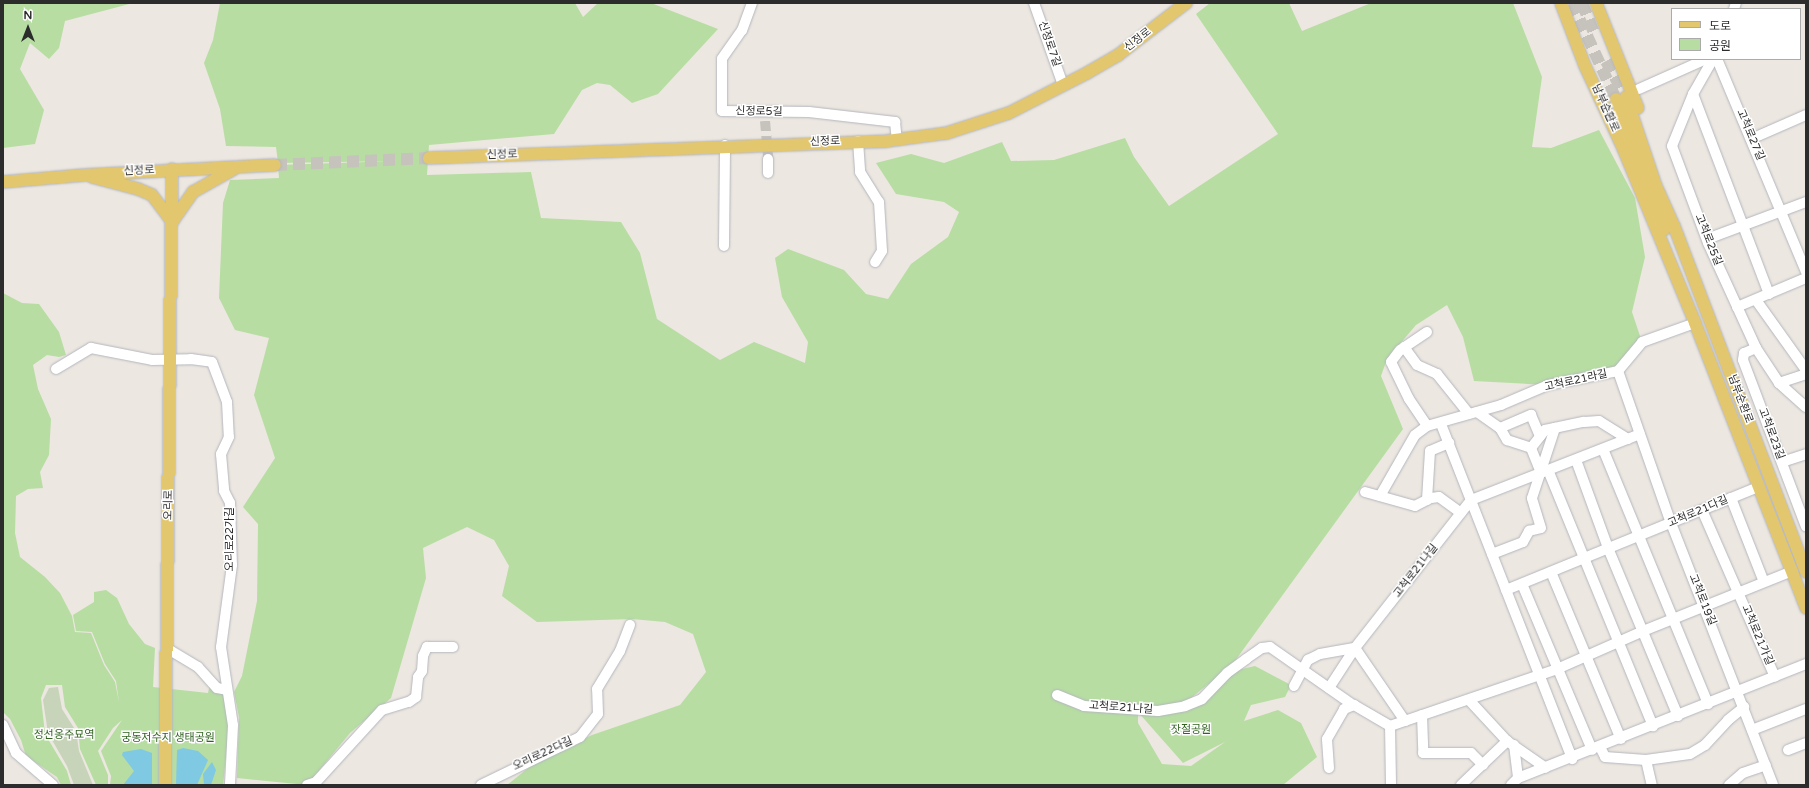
<!DOCTYPE html>
<html>
<head>
<meta charset="utf-8">
<style>
  body { margin:0 }
  #map { position:relative; width:1809px; height:788px; overflow:hidden; background:#ece7e0; font-family:"Varela Round","Noto Sans KR",sans-serif }
  div>[style] { position:absolute }
  [style*='--x'] { left:calc(var(--x)*1px); top:calc(var(--y)*1px); width:calc(var(--w)*1px); rotate:calc(var(--a)*1deg) }
  .green>* { inset:0; background:#b7dda3 }
  .cemetery>* { inset:0; background:#c7d4b9 }
  .water>* { inset:0; background:#7fc9e3 }
  .minor-tunnel>* { height:10px; margin-top:-5px; transform-origin:0; background:repeating-linear-gradient(90deg,#c6c2bc 0 10px,transparent 0 15px) }
  .major-tunnel>* { height:12px; margin-top:-6px; transform-origin:0; background:repeating-linear-gradient(90deg,#c6c2bc 0 12px,transparent 0 18px) }
  .roads { filter:drop-shadow(0 0 1px #b4b6be) drop-shadow(0 0 1px #b4b6be) }
  .minor>* { height:10px; margin:-5px; padding:0 5px; transform-origin:5px; border-radius:5px; background:#fff }
  .major>* { height:12px; margin:-6px; padding:0 6px; transform-origin:6px; border-radius:6px; background:#e3c76f }
  span { translate:-50% -50%; white-space:nowrap; text-align:center; line-height:1.15; -webkit-text-stroke:3px #fff; paint-order:stroke }
  .street-label { font-size:11px; color:#2c2c2c }
  .park-label { font-size:11px; color:#316322 }
  .frame { position:absolute; inset:0; border:4px solid #2c2c2c; pointer-events:none }
  .legend { position:absolute; left:1671px; top:8px; width:130px; height:52px; box-sizing:border-box; background:#fff; border:1px solid #ababab; margin:0; padding:5px 7px; list-style:none; font-size:12px; color:#2c2c2c }
  .legend li { display:flex; align-items:center; gap:8px; height:20px }
  .legend b { width:20px; border:1px solid #ababab }
  .north { position:absolute; left:8px; top:8px; width:40px; height:40px; -webkit-text-stroke:3px #fff; paint-order:stroke; rotate:0deg; font-size:11px; font-weight:700; line-height:16px; text-align:center; color:#2c2c2c }
  .north::after { content:''; display:block; margin:auto; width:14px; height:18px; background:#2c2c2c; clip-path:polygon(50% 0,100% 100%,50% 72%,0 100%) }
</style>
</head>
<body>
<div id="map">
  <div class="green">
    <i style="clip-path:polygon(3px 3px,133px 3px,65px 21px,59px 48px,49px 59px,30px 43px,20px 69px,44px 110px,35px 144px,3px 148px)"></i>
    <i style="clip-path:polygon(evenodd,220px 3px,575px 3px,583px 17px,598px 3px,651px 3px,718px 29px,658px 94px,632px 103px,610px 85px,597px 83px,582px 90px,554px 134px,429px 145px,427px 175px,531px 172px,541px 218px,621px 222px,640px 253px,657px 319px,720px 360px,754px 342px,805px 363px,808px 342px,782px 297px,775px 258px,788px 249px,844px 270px,866px 294px,888px 299px,911px 264px,948px 237px,959px 212px,944px 202px,896px 194px,876px 163px,911px 154px,944px 163px,1002px 142px,1011px 161px,1054px 160px,1125px 138px,1134px 157px,1169px 206px,1278px 134px,1196px 14px,1210px 3px,1289px 3px,1302px 31px,1371px 3px,1513px 3px,1542px 77px,1532px 147px,1551px 148px,1599px 130px,1635px 198px,1645px 257px,1632px 312px,1642px 342px,1618px 371px,1548px 385px,1474px 381px,1463px 337px,1447px 305px,1416px 325px,1387px 359px,1381px 376px,1403px 429px,1232px 665px,1186px 702px,1212px 696px,1229px 672px,1255px 666px,1291px 685px,1285px 697px,1251px 705px,1244px 721px,1278px 710px,1301px 723px,1317px 757px,1283px 785px,507px 785px,537px 761px,592px 735px,680px 705px,706px 672px,693px 634px,665px 622px,632px 619px,537px 622px,502px 596px,509px 566px,494px 540px,467px 527px,423px 548px,426px 578px,391px 698px,350px 733px,307px 785px,237px 778px,239px 717px,234px 692px,242px 676px,257px 601px,258px 524px,243px 507px,275px 458px,254px 395px,269px 338px,235px 330px,219px 298px,223px 203px,230px 180px,279px 178px,278px 165px,395px 161px,278px 163px,276px 147px,226px 146px,220px 109px,204px 63px,213px 40px,220px 3px,1138px 712px,1183px 763px,1225px 742px,1191px 766px,1162px 764px,1138px 723px,1138px 712px)"></i>
    <i style="clip-path:polygon(3px 293px,22px 303px,39px 304px,59px 332px,66px 355px,59px 357px,47px 355px,33px 365px,38px 389px,51px 419px,49px 455px,40px 472px,43px 488px,28px 489px,16px 496px,15px 533px,20px 557px,45px 577px,60px 593px,72px 616px,75px 632px,91px 633px,104px 665px,115px 682px,119px 702px,116px 681px,105px 664px,92px 632px,76px 631px,73px 615px,94px 602px,94px 592px,106px 590px,117px 598px,129px 624px,145px 644px,155px 648px,153px 687px,208px 693px,210px 684px,226px 692px,230px 720px,223px 785px,110px 785px,111px 776px,101px 751px,122px 720px,113px 728px,98px 751px,108px 775px,108px 785px,96px 785px,80px 749px,78px 728px,65px 707px,62px 685px,46px 685px,41px 698px,45px 734px,67px 771px,71px 785px,61px 785px,57px 777px,26px 756px,21px 740px,10px 719px,3px 712px)"></i>
  </div>
  <div class="cemetery">
    <i style="clip-path:polygon(58px 687px,62px 709px,76px 731px,79px 751px,93px 785px,74px 785px,67px 766px,48px 733px,43px 700px,49px 688px)"></i>
  </div>
  <div class="water">
    <i style="clip-path:polygon(183px 748px,198px 751px,208px 760px,197px 785px,176px 785px,177px 750px)"></i>
    <i style="clip-path:polygon(141px 749px,152px 753px,152px 785px,123px 785px,134px 771px,122px 755px,123px 752px)"></i>
    <i style="clip-path:polygon(212px 762px,216px 770px,211px 785px,204px 785px,203px 774px)"></i>
  </div>
  <div class="minor-tunnel">
    <i style="--x:765;--y:121;--w:38;--a:85"></i>
  </div>
  <div class="major-tunnel">
    <i style="--x:1572;--y:3;--w:106;--a:65.4"></i>
    <i style="--x:1582;--y:3;--w:35;--a:68"></i>
    <i style="--x:1606;--y:61;--w:41;--a:60.9"></i>
    <i style="--x:275;--y:165;--w:154;--a:-2.6"></i>
  </div>
  <div class="roads">
    <div class="minor">
      <i style="--x:752;--y:3;--w:29;--a:110"></i>
      <i style="--x:742;--y:30;--w:35;--a:125"></i>
      <i style="--x:722;--y:59;--w:52;--a:90"></i>
      <i style="--x:722;--y:111;--w:87;--a:0.7"></i>
      <i style="--x:809;--y:112;--w:87;--a:6.6"></i>
      <i style="--x:895;--y:122;--w:18;--a:84"></i>
      <i style="--x:1034;--y:3;--w:87;--a:70.5"></i>
      <i style="--x:1734;--y:9;--w:6;--a:-72"></i>
      <i style="--x:1713;--y:59;--w:40;--a:119.7"></i>
      <i style="--x:1693;--y:94;--w:56;--a:112"></i>
      <i style="--x:1672;--y:146;--w:103;--a:69.6"></i>
      <i style="--x:1708;--y:243;--w:115;--a:65.4"></i>
      <i style="--x:1756;--y:348;--w:42;--a:56.7"></i>
      <i style="--x:1779;--y:383;--w:36;--a:42"></i>
      <i style="--x:1717;--y:59;--w:231;--a:67.3"></i>
      <i style="--x:1639;--y:89;--w:73;--a:-24.1"></i>
      <i style="--x:1693;--y:94;--w:214;--a:69.2"></i>
      <i style="--x:1751;--y:139;--w:60;--a:-23.6"></i>
      <i style="--x:858;--y:141;--w:31;--a:86"></i>
      <i style="--x:860;--y:172;--w:36;--a:58"></i>
      <i style="--x:879;--y:202;--w:49;--a:86.5"></i>
      <i style="--x:882;--y:251;--w:13;--a:122"></i>
      <i style="--x:768;--y:159;--w:14;--a:90"></i>
      <i style="--x:1707;--y:239;--w:106;--a:-20.5"></i>
      <i style="--x:724;--y:246;--w:101;--a:-89.4"></i>
      <i style="--x:1756;--y:300;--w:86;--a:54.5"></i>
      <i style="--x:1737;--y:307;--w:75;--a:-22.8"></i>
      <i style="--x:1427;--y:332;--w:32;--a:146"></i>
      <i style="--x:1400;--y:350;--w:15;--a:127"></i>
      <i style="--x:1391;--y:362;--w:41;--a:64.1"></i>
      <i style="--x:1409;--y:399;--w:32;--a:56"></i>
      <i style="--x:1427;--y:426;--w:77;--a:-15.8"></i>
      <i style="--x:1501;--y:405;--w:51;--a:-23.1"></i>
      <i style="--x:1548;--y:385;--w:71;--a:-11.3"></i>
      <i style="--x:1618;--y:371;--w:38;--a:-50"></i>
      <i style="--x:1642;--y:342;--w:56;--a:-19.7"></i>
      <i style="--x:1404;--y:347;--w:22;--a:54"></i>
      <i style="--x:1417;--y:365;--w:22;--a:24"></i>
      <i style="--x:1437;--y:374;--w:51;--a:51.3"></i>
      <i style="--x:1756;--y:348;--w:13;--a:157"></i>
      <i style="--x:1744;--y:353;--w:7;--a:98"></i>
      <i style="--x:1743;--y:360;--w:178;--a:69.3"></i>
      <i style="--x:56;--y:369;--w:41;--a:-31"></i>
      <i style="--x:91;--y:348;--w:62;--a:11.1"></i>
      <i style="--x:152;--y:360;--w:39;--a:-1"></i>
      <i style="--x:191;--y:359;--w:21;--a:8"></i>
      <i style="--x:212;--y:362;--w:43;--a:69.4"></i>
      <i style="--x:227;--y:402;--w:35;--a:87"></i>
      <i style="--x:229;--y:437;--w:19;--a:115"></i>
      <i style="--x:221;--y:454;--w:37;--a:85"></i>
      <i style="--x:224;--y:491;--w:13;--a:63"></i>
      <i style="--x:230;--y:503;--w:62;--a:88.2"></i>
      <i style="--x:232;--y:565;--w:83;--a:97.6"></i>
      <i style="--x:221;--y:647;--w:79;--a:81.3"></i>
      <i style="--x:233;--y:725;--w:60;--a:92.9"></i>
      <i style="--x:1618;--y:371;--w:161;--a:70.8"></i>
      <i style="--x:1671;--y:523;--w:281;--a:68.7"></i>
      <i style="--x:1779;--y:383;--w:28;--a:-18"></i>
      <i style="--x:1477;--y:412;--w:28;--a:35"></i>
      <i style="--x:1500;--y:428;--w:14;--a:60"></i>
      <i style="--x:1507;--y:440;--w:25;--a:18"></i>
      <i style="--x:1531;--y:448;--w:23;--a:-52"></i>
      <i style="--x:1545;--y:430;--w:40;--a:-12"></i>
      <i style="--x:1584;--y:422;--w:15;--a:-4"></i>
      <i style="--x:1599;--y:421;--w:34;--a:32"></i>
      <i style="--x:1441;--y:424;--w:360;--a:68.6"></i>
      <i style="--x:1500;--y:428;--w:34;--a:-23"></i>
      <i style="--x:1531;--y:415;--w:23;--a:67"></i>
      <i style="--x:1531;--y:448;--w:27;--a:68"></i>
      <i style="--x:1603;--y:449;--w:276;--a:67.6"></i>
      <i style="--x:1576;--y:460;--w:94;--a:70"></i>
      <i style="--x:1608;--y:548;--w:182;--a:67.4"></i>
      <i style="--x:1782;--y:462;--w:25;--a:-18"></i>
      <i style="--x:1548;--y:470;--w:277;--a:67.7"></i>
      <i style="--x:1365;--y:492;--w:52;--a:15.6"></i>
      <i style="--x:1415;--y:506;--w:18;--a:-27"></i>
      <i style="--x:1431;--y:498;--w:8;--a:-7"></i>
      <i style="--x:1439;--y:497;--w:27;--a:36"></i>
      <i style="--x:1380;--y:496;--w:70;--a:-60.2"></i>
      <i style="--x:1415;--y:435;--w:15;--a:-37"></i>
      <i style="--x:1731;--y:498;--w:90;--a:68.6"></i>
      <i style="--x:1427;--y:500;--w:49;--a:-86.5"></i>
      <i style="--x:1430;--y:451;--w:21;--a:-23"></i>
      <i style="--x:1702;--y:510;--w:182;--a:66.4"></i>
      <i style="--x:1492;--y:554;--w:33;--a:-21"></i>
      <i style="--x:1523;--y:542;--w:13;--a:-61"></i>
      <i style="--x:1529;--y:531;--w:12;--a:-14"></i>
      <i style="--x:1541;--y:528;--w:31;--a:-107"></i>
      <i style="--x:1532;--y:498;--w:74;--a:-71.8"></i>
      <i style="--x:1551;--y:572;--w:181;--a:67.3"></i>
      <i style="--x:1522;--y:584;--w:180;--a:67.1"></i>
      <i style="--x:1506;--y:590;--w:273;--a:-22.2"></i>
      <i style="--x:168;--y:649;--w:35;--a:31"></i>
      <i style="--x:198;--y:667;--w:28;--a:48"></i>
      <i style="--x:217;--y:688;--w:10;--a:11"></i>
      <i style="--x:1294;--y:686;--w:30;--a:-62"></i>
      <i style="--x:1308;--y:660;--w:13;--a:-27"></i>
      <i style="--x:1320;--y:654;--w:36;--a:-10"></i>
      <i style="--x:1329;--y:688;--w:48;--a:-57"></i>
      <i style="--x:1057;--y:695;--w:29;--a:22"></i>
      <i style="--x:1084;--y:706;--w:74;--a:3.9"></i>
      <i style="--x:1158;--y:711;--w:27;--a:-10"></i>
      <i style="--x:1185;--y:706;--w:18;--a:-22"></i>
      <i style="--x:1202;--y:699;--w:36;--a:-46"></i>
      <i style="--x:1227;--y:673;--w:24;--a:-36"></i>
      <i style="--x:1246;--y:659;--w:19;--a:-35"></i>
      <i style="--x:1262;--y:648;--w:8;--a:-7"></i>
      <i style="--x:1270;--y:647;--w:101;--a:34.9"></i>
      <i style="--x:1469;--y:700;--w:56;--a:47.2"></i>
      <i style="--x:1507;--y:741;--w:47;--a:34.7"></i>
      <i style="--x:1422;--y:715;--w:38;--a:88"></i>
      <i style="--x:1423;--y:753;--w:48;--a:0"></i>
      <i style="--x:1471;--y:753;--w:17;--a:45"></i>
      <i style="--x:1405;--y:721;--w:88;--a:-124.4"></i>
      <i style="--x:1355;--y:648;--w:188;--a:-51.9"></i>
      <i style="--x:1471;--y:500;--w:181;--a:-21.3"></i>
      <i style="--x:3;--y:725;--w:31;--a:65"></i>
      <i style="--x:16;--y:753;--w:49;--a:40.9"></i>
      <i style="--x:1390;--y:726;--w:59;--a:89"></i>
      <i style="--x:1752;--y:730;--w:58;--a:-21.3"></i>
      <i style="--x:1514;--y:745;--w:33;--a:83"></i>
      <i style="--x:1600;--y:747;--w:11;--a:63"></i>
      <i style="--x:1605;--y:757;--w:41;--a:4.2"></i>
      <i style="--x:1646;--y:760;--w:44;--a:-7.8"></i>
      <i style="--x:1690;--y:754;--w:17;--a:-31"></i>
      <i style="--x:1705;--y:745;--w:34;--a:-47"></i>
      <i style="--x:1728;--y:720;--w:21;--a:-39"></i>
      <i style="--x:1788;--y:750;--w:19;--a:-21"></i>
      <i style="--x:1646;--y:760;--w:26;--a:77"></i>
      <i style="--x:1329;--y:768;--w:29;--a:-94"></i>
      <i style="--x:1327;--y:739;--w:34;--a:-60"></i>
      <i style="--x:1344;--y:709;--w:11;--a:-22"></i>
      <i style="--x:1354;--y:705;--w:42;--a:30.3"></i>
      <i style="--x:1390;--y:726;--w:176;--a:-18.8"></i>
      <i style="--x:1557;--y:669;--w:94;--a:-23.8"></i>
      <i style="--x:1643;--y:631;--w:161;--a:-21.9"></i>
      <i style="--x:307;--y:785;--w:9;--a:-18"></i>
      <i style="--x:316;--y:782;--w:98;--a:-47.5"></i>
      <i style="--x:382;--y:710;--w:28;--a:-17"></i>
      <i style="--x:409;--y:702;--w:9;--a:-36"></i>
      <i style="--x:416;--y:697;--w:20;--a:-84"></i>
      <i style="--x:418;--y:677;--w:7;--a:-56"></i>
      <i style="--x:422;--y:671;--w:15;--a:-86"></i>
      <i style="--x:423;--y:656;--w:10;--a:-66"></i>
      <i style="--x:427;--y:647;--w:26;--a:0"></i>
      <i style="--x:481;--y:785;--w:110;--a:-25.9"></i>
      <i style="--x:580;--y:737;--w:29;--a:-52"></i>
      <i style="--x:598;--y:714;--w:25;--a:-92"></i>
      <i style="--x:597;--y:689;--w:44;--a:-58.8"></i>
      <i style="--x:620;--y:651;--w:28;--a:-69"></i>
      <i style="--x:1461;--y:785;--w:64;--a:-43.7"></i>
      <i style="--x:1511;--y:785;--w:10;--a:-45"></i>
      <i style="--x:1518;--y:778;--w:310;--a:-21.6"></i>
      <i style="--x:1729;--y:785;--w:18;--a:-41"></i>
      <i style="--x:1743;--y:773;--w:24;--a:-19"></i>
    </div>
    <div class="major">
      <i style="--x:1561;--y:3;--w:67;--a:69.1"></i>
      <i style="--x:1585;--y:66;--w:90;--a:65.1"></i>
      <i style="--x:1623;--y:148;--w:189;--a:67.6"></i>
      <i style="--x:1695;--y:323;--w:306;--a:68.7"></i>
      <i style="--x:1596;--y:3;--w:113;--a:68.2"></i>
      <i style="--x:1626;--y:97;--w:94;--a:71.4"></i>
      <i style="--x:1656;--y:186;--w:44;--a:65.8"></i>
      <i style="--x:1674;--y:226;--w:370;--a:69.1"></i>
      <i style="--x:1616;--y:99;--w:139;--a:69.7"></i>
      <i style="--x:429;--y:158;--w:458;--a:-2.1"></i>
      <i style="--x:887;--y:141;--w:61;--a:-7.6"></i>
      <i style="--x:947;--y:133;--w:65;--a:-17.9"></i>
      <i style="--x:1009;--y:113;--w:88;--a:-27.1"></i>
      <i style="--x:1087;--y:73;--w:36;--a:-30"></i>
      <i style="--x:1118;--y:55;--w:86;--a:-37.4"></i>
      <i style="--x:92;--y:177;--w:48;--a:14.6"></i>
      <i style="--x:138;--y:189;--w:15;--a:23"></i>
      <i style="--x:152;--y:195;--w:34;--a:53"></i>
      <i style="--x:172;--y:222;--w:37;--a:-55"></i>
      <i style="--x:193;--y:192;--w:47;--a:-29.3"></i>
      <i style="--x:3;--y:182;--w:82;--a:-4.9"></i>
      <i style="--x:85;--y:175;--w:190;--a:-3"></i>
      <i style="--x:165;--y:785;--w:616;--a:-89.35"></i>
    </div>
  </div>
  <div class="street-label">
    <span style="left:1138px;top:40px;rotate:-38deg">신정로</span>
    <span style="left:1049px;top:44px;rotate:71deg">신정로7길</span>
    <span style="left:1605px;top:108px;rotate:66deg">남부순환로</span>
    <span style="left:759px;top:112px;rotate:1deg">신정로5길</span>
    <span style="left:1750px;top:135px;rotate:67deg">고척로27길</span>
    <span style="left:825px;top:142px;rotate:-2deg">신정로</span>
    <span style="left:502px;top:155px;rotate:-2deg">신정로</span>
    <span style="left:139px;top:171px;rotate:-3deg">신정로</span>
    <span style="left:1708px;top:240px;rotate:68deg">고척로25길</span>
    <span style="left:1576px;top:381px;rotate:-13deg">고척로21라길</span>
    <span style="left:1740px;top:399px;rotate:69deg">남부순환로</span>
    <span style="left:1771px;top:434px;rotate:69deg">고척로23길</span>
    <span style="left:169px;top:505px;rotate:-89deg">오리로</span>
    <span style="left:1698px;top:512px;rotate:-23deg">고척로21다길</span>
    <span style="left:230px;top:539px;rotate:-90deg">오리로22가길</span>
    <span style="left:1416px;top:571px;rotate:-52deg">고척로21나길</span>
    <span style="left:1702px;top:600px;rotate:68deg">고척로19길</span>
    <span style="left:1757px;top:635px;rotate:67deg">고척로21가길</span>
    <span style="left:1121px;top:708px;rotate:4deg">고척로21나길</span>
    <span style="left:543px;top:754px;rotate:-25deg">오리로22다길</span>
  </div>
  <div class="park-label">
    <span style="left:1191px;top:730px">잣절공원</span>
    <span style="left:64px;top:735px">정선옹주묘역</span>
    <span style="left:168px;top:738px">궁동저수지 생태공원</span>
  </div>
  <div class="frame"></div>
  <ul class="legend">
  <li><b style="height:5px;background:#e3c76f"></b>도로</li>
  <li><b style="height:11px;background:#b7dda3"></b>공원</li>
  </ul>
  <div class="north">N</div>
</div>
</body>
</html>
